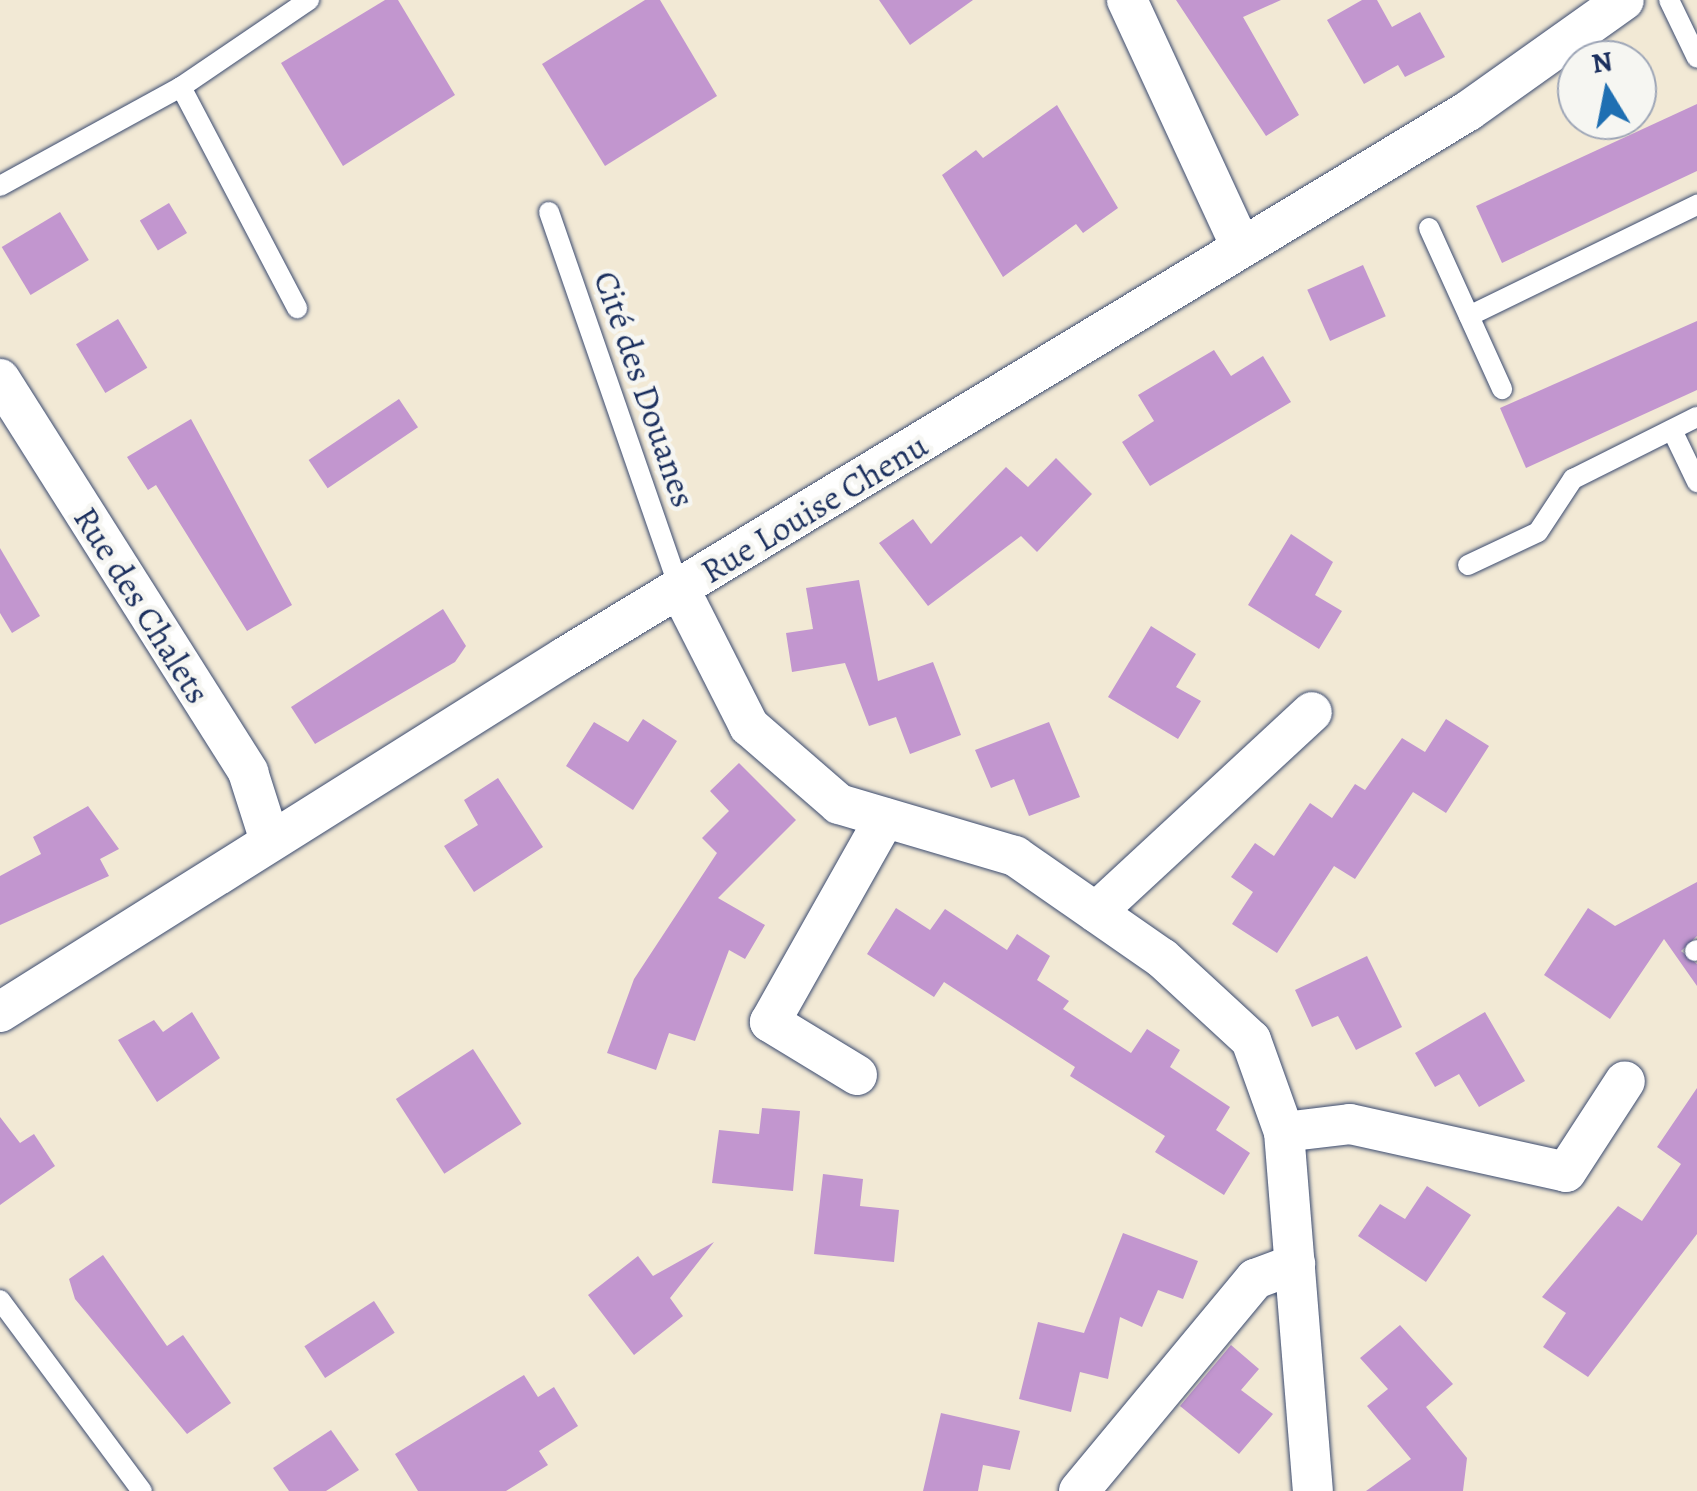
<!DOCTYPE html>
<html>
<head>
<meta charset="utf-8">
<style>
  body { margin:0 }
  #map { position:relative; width:1697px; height:1491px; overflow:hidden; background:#f2e9d5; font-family:Alegreya,serif }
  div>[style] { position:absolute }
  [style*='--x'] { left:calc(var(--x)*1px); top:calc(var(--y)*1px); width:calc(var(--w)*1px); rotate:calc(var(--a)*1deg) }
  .building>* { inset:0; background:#c296cf; transform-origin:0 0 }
  .roads { filter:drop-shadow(0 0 2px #3b4b70) drop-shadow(0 0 2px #3b4b70) }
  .lane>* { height:20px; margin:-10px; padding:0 10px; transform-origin:10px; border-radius:10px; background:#fff }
  .street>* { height:40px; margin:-20px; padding:0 20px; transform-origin:20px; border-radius:20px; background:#fff }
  span { translate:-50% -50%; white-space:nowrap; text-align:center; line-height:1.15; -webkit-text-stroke:9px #f6f6f2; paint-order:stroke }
  .street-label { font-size:35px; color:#1b2f5e }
  .north { position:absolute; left:1557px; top:40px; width:100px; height:100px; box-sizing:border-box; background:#f6f6f2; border:2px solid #9ea6b7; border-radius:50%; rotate:350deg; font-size:28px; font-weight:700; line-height:40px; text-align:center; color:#1b2f5e }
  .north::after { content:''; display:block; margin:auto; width:35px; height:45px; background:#1f6fb2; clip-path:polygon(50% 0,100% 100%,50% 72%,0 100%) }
</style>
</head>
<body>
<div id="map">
  <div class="building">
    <i style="clip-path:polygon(385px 0,398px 0,455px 95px,343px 166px,281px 63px)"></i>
    <i style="clip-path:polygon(645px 0,660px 0,717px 96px,605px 166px,542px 64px)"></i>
    <i style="clip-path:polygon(879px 0,973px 0,910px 45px)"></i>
    <i style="clip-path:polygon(1176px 0,1281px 0,1243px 17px,1299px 115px,1266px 136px)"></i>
    <i style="clip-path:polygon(1362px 0,1377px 0,1392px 27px,1420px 12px,1445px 57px,1405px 77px,1398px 65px,1364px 84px,1327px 20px)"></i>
    <i style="clip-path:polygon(1697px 104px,1697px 171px,1502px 263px,1476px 206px)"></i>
    <i style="clip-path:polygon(1057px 105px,1118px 208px,1083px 233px,1076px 224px,1003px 277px,942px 175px,976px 150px,983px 158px)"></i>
    <i style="left:169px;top:203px;width:35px;height:34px;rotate:59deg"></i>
    <i style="left:60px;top:212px;width:56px;height:68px;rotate:59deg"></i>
    <i style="left:1363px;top:265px;width:56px;height:61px;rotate:66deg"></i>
    <i style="left:118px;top:319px;width:57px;height:49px;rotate:59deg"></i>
    <i style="clip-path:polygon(1697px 321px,1697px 390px,1526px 468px,1500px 408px)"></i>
    <i style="clip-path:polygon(1214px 350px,1231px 376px,1263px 356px,1291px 402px,1150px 486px,1122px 442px,1154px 421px,1138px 395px)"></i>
    <i style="left:399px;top:399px;width:34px;height:109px;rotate:56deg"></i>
    <i style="clip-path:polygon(191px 419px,292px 605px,247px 631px,156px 485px,148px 490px,127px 457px)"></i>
    <i style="clip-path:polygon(1056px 458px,1092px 494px,1037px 552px,1021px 536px,928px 606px,879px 543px,913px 519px,931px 544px,1006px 467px,1028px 487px)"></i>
    <i style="clip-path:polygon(1291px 534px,1333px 562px,1315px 595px,1342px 611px,1319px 649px,1248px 605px)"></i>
    <i style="clip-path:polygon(0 548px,40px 616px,12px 633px,0 613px)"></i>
    <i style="clip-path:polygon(859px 580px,878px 681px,933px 662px,961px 735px,910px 754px,896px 717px,869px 726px,845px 663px,792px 672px,786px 633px,813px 629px,806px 588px)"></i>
    <i style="clip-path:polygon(443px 609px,466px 646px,455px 662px,315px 744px,291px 707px)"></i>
    <i style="clip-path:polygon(1151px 626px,1196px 654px,1176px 687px,1201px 701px,1178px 739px,1108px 697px)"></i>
    <i style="clip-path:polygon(643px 719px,677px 741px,633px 810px,566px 766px,594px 722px,628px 742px)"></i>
    <i style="clip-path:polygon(1446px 719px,1489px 746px,1446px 813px,1413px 792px,1355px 879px,1334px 866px,1277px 953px,1232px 924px,1253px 892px,1231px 877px,1255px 843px,1274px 856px,1310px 803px,1332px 818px,1355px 784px,1365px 790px,1402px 738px,1425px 752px)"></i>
    <i style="clip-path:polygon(1049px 722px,1080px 797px,1029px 816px,1014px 779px,991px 788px,975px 750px)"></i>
    <i style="clip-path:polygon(739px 763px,796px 820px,718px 898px,765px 925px,745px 959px,729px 950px,695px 1041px,669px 1033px,656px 1070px,607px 1053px,634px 979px,717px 853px,702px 838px,729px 811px,710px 791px)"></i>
    <i style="clip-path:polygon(498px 778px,543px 847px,474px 892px,444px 846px,478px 825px,464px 800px)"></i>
    <i style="clip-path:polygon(88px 806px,119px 849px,100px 859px,109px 876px,0 925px,0 876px,41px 854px,33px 837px)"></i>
    <i style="clip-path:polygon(1697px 882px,1697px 936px,1681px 951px,1697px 964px,1697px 986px,1664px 939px,1610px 1019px,1544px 975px,1588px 908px,1615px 926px)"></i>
    <i style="clip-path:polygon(896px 908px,930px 930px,945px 909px,1007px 950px,1017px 934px,1050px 956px,1037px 980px,1069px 1001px,1063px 1009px,1131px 1053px,1147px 1029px,1180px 1050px,1170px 1067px,1230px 1107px,1216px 1130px,1250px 1153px,1224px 1195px,1155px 1152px,1165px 1136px,1070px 1076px,1075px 1067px,944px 982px,934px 997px,867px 954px)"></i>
    <i style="clip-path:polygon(1367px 956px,1402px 1027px,1356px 1050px,1338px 1016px,1312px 1027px,1295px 990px)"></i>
    <i style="clip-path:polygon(192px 1012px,220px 1058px,157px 1102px,118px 1040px,154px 1020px,163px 1032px)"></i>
    <i style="clip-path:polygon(1485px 1012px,1525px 1081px,1479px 1107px,1459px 1074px,1435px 1087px,1415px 1053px)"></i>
    <i style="left:473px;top:1049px;width:89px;height:92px;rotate:57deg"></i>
    <i style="clip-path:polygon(1697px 1088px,1697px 1234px,1588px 1377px,1543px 1347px,1566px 1313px,1542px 1297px,1618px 1206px,1642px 1221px,1681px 1164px,1657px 1147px)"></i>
    <i style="clip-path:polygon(762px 1108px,800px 1111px,793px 1191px,712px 1183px,719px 1130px,759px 1134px)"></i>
    <i style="clip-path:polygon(0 1117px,20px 1143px,34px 1134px,55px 1166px,0 1205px)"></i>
    <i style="clip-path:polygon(823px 1174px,863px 1179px,860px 1206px,899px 1210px,894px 1262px,814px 1254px)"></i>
    <i style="clip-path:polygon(1427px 1186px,1471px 1215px,1426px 1282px,1358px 1236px,1380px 1204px,1405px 1219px)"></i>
    <i style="clip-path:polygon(1123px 1233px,1198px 1261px,1183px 1299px,1158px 1290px,1142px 1327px,1120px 1317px,1108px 1379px,1080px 1372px,1071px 1412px,1019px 1399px,1038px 1322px,1084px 1333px)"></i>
    <i style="clip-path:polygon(714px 1242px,670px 1298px,683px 1316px,634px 1355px,588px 1295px,638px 1256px,653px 1276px)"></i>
    <i style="clip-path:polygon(103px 1255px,167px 1346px,183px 1335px,231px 1403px,187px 1434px,75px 1299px,69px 1279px)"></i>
    <i style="left:374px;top:1301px;width:38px;height:83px;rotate:57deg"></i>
    <i style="clip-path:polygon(1400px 1325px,1453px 1384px,1426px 1407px,1467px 1458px,1463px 1491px,1366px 1491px,1411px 1459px,1367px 1406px,1388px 1389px,1360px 1358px)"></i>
    <i style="clip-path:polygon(1231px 1345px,1259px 1369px,1241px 1390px,1273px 1414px,1239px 1454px,1180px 1406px)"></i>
    <i style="clip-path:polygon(524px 1375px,538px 1397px,554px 1387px,578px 1426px,539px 1451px,548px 1465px,506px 1491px,418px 1491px,395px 1454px)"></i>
    <i style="clip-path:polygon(941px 1413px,1020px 1431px,1010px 1470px,983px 1465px,978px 1491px,923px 1491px)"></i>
    <i style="clip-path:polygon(331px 1430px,359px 1470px,326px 1491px,289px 1491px,273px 1468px)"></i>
  </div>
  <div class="roads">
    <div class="lane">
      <i style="--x:1669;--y:0;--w:64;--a:64.2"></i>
      <i style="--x:181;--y:87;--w:250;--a:62.3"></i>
      <i style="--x:0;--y:186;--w:206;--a:-28.7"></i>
      <i style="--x:181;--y:87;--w:155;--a:-34.2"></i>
      <i style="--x:549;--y:212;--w:398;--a:70.9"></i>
      <i style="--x:1429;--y:228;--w:177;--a:65.6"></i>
      <i style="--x:1469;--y:316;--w:254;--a:-26"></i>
      <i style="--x:1672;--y:430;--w:58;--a:64.3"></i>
      <i style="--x:1468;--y:565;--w:77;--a:-25.2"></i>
      <i style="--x:1538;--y:532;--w:64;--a:-56.6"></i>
      <i style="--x:1573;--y:479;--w:139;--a:-26.6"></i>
      <i style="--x:1695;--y:951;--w:2;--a:-27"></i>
      <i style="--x:0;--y:1300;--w:238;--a:53.4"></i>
    </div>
    <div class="street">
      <i style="--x:1127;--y:0;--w:272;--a:65.2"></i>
      <i style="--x:0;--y:379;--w:465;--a:57.7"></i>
      <i style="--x:248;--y:772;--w:69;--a:72.3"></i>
      <i style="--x:679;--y:588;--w:155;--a:63.1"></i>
      <i style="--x:749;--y:726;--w:119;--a:40.9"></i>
      <i style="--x:839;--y:804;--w:184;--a:16.5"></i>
      <i style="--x:1015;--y:856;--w:179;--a:34.8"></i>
      <i style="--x:1162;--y:958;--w:121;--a:42.7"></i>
      <i style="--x:1251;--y:1040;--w:98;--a:70.3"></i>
      <i style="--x:1284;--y:1132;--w:360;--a:85.4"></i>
      <i style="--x:1096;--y:912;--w:294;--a:-42.8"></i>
      <i style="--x:0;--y:1012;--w:667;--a:-32.14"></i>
      <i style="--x:565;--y:657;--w:1055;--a:-31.16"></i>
      <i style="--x:1468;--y:111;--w:191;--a:-35.4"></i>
      <i style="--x:857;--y:1075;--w:102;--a:-148.7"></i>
      <i style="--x:770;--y:1022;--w:234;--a:-60.6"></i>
      <i style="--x:1284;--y:1132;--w:66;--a:-6.9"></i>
      <i style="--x:1350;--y:1124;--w:221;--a:12.5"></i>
      <i style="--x:1566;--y:1172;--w:108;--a:-57"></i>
      <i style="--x:1079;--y:1491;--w:276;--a:-50.3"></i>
      <i style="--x:1255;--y:1279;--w:43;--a:-20.6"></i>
    </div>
  </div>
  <div class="street-label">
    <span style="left:645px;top:389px;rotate:71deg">Cité des Douanes</span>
    <span style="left:814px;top:508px;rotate:-31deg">Rue Louise Chenu</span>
    <span style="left:142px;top:605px;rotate:58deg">Rue des Chalets</span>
  </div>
  <div class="north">N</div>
</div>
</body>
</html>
